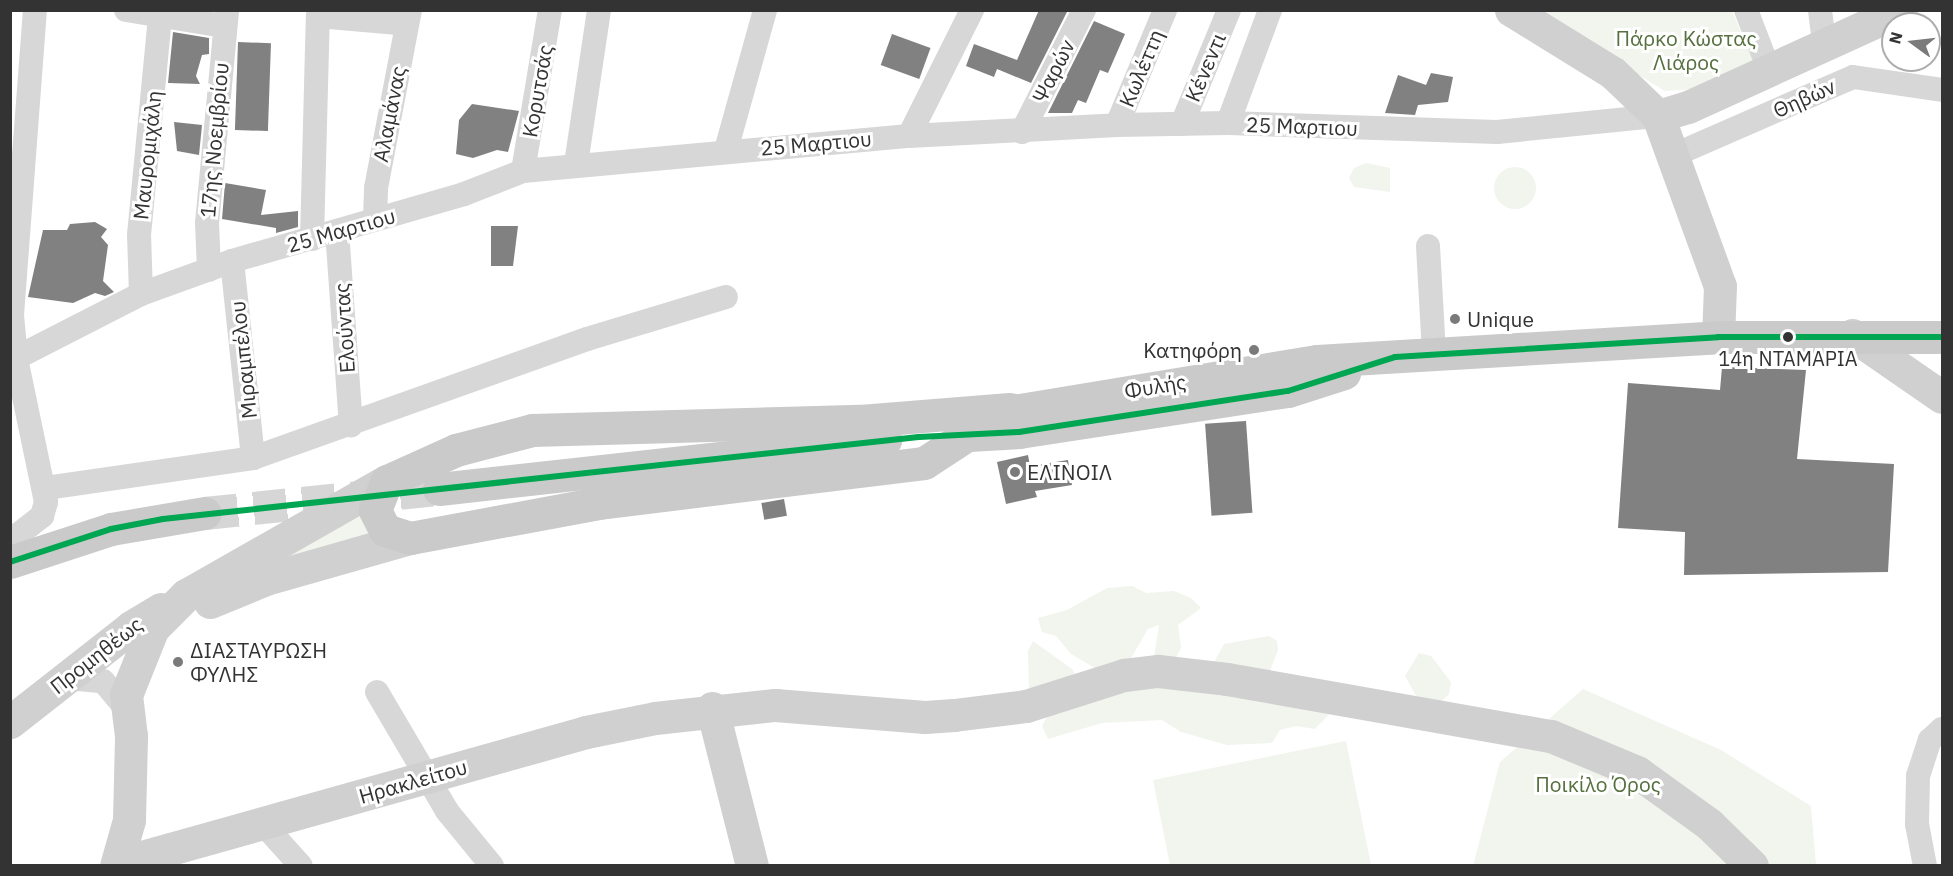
<!DOCTYPE html>
<html>
<head>
<meta charset="utf-8">
<style>
  body { margin:0 }
  #map { position:relative; width:1953px; height:876px; overflow:hidden; background:#fff; font-family:"IBM Plex Sans",sans-serif }
  div>[style] { position:absolute }
  [style*='--x'] { left:calc(var(--x)*1px); top:calc(var(--y)*1px); width:calc(var(--w)*1px); rotate:calc(var(--a)*1deg) }
  .green>* { inset:0; background:#f1f5ed }
  .round { border-radius:50% }
  .building>* { inset:0; background:#818181; transform-origin:0 0 }
  .primary-tunnel>* { height:33px; margin-top:-16.5px; transform-origin:0; background:repeating-linear-gradient(90deg,#d6d6d6 0 33px,transparent 0 49px) }
  .street>* { height:24px; margin:-12px; padding:0 12px; transform-origin:12px; border-radius:12px; background:#d7d7d7 }
  .secondary>* { height:33px; margin:-16.5px; padding:0 16.5px; transform-origin:16.5px; border-radius:16.5px; background:#d0d0d0 }
  .primary>* { height:33px; margin:-16.5px; padding:0 16.5px; transform-origin:16.5px; border-radius:16.5px; background:#cacaca }
  .bus-1>* { height:6px; margin:-3px; padding:0 3px; transform-origin:3px; border-radius:3px; background:#00a651 }
  .dots>* { width:16px; height:16px; translate:-50% -50%; box-sizing:border-box; border:3px solid #fff; border-radius:50% }
  span { translate:-50% -50%; white-space:nowrap; text-align:center; line-height:1.15; -webkit-text-stroke:6px #fff; paint-order:stroke }
  .bus-label { font-size:20px; color:#333 }
  .park-label { font-size:21px; color:#56703f }
  .street-label { font-size:21px; color:#333 }
  .poi-label { font-size:21px; color:#333 }
  .left { translate:0 -50%; text-align:left }
  .right { translate:-100% -50%; text-align:right }
  .frame { position:absolute; inset:0; border:12px solid #333; pointer-events:none }
  .north { position:absolute; left:1881px; top:12px; width:60px; height:60px; box-sizing:border-box; background:#fff; border:2px solid #adadad; border-radius:50%; rotate:285deg; font-size:16px; font-weight:700; line-height:24px; text-align:center; color:#333 }
  .north::after { content:''; display:block; margin:auto; width:21px; height:27px; background:#7a7a7a; clip-path:polygon(50% 0,100% 100%,50% 72%,0 100%) }
</style>
</head>
<body>
<div id="map">
  <div class="green">
    <i style="clip-path:polygon(1535px 11px,1732px 11px,1755px 65px,1710px 88px,1665px 91px)"></i>
    <i style="clip-path:polygon(1366px 163px,1390px 168px,1390px 192px,1354px 187px,1349px 178px,1354px 168px)"></i>
    <i class="round" style="left:1494px;top:167px;width:42px;height:42px"></i>
    <i style="clip-path:polygon(368px 508px,374px 533px,228px 588px)"></i>
    <i style="clip-path:polygon(1132px 586px,1146px 593px,1174px 591px,1191px 598px,1201px 608px,1178px 625px,1181px 648px,1175px 660px,1153px 663px,1159px 625px,1148px 629px,1131px 658px,1100px 671px,1071px 654px,1056px 636px,1042px 632px,1038px 618px,1067px 610px,1107px 588px)"></i>
    <i style="clip-path:polygon(1269px 636px,1277px 641px,1278px 650px,1268px 676px,1212px 666px,1224px 644px)"></i>
    <i style="clip-path:polygon(1033px 641px,1072px 669px,1078px 679px,1029px 693px,1028px 651px)"></i>
    <i style="clip-path:polygon(1419px 653px,1431px 656px,1451px 682px,1449px 694px,1439px 704px,1419px 701px,1405px 676px)"></i>
    <i style="clip-path:polygon(1151px 678px,1336px 707px,1315px 729px,1296px 726px,1280px 730px,1272px 743px,1227px 745px,1181px 732px,1162px 720px,1102px 723px,1048px 739px,1042px 726px,1049px 713px)"></i>
    <i style="clip-path:polygon(1583px 689px,1721px 750px,1811px 806px,1816px 865px,1473px 866px,1500px 762px)"></i>
    <i style="clip-path:polygon(1346px 741px,1371px 865px,1170px 865px,1153px 780px)"></i>
  </div>
  <div class="building">
    <i style="clip-path:polygon(1039px 10px,1068px 10px,1031px 83px,997px 69px,994px 77px,966px 66px,974px 44px,1017px 60px)"></i>
    <i style="clip-path:polygon(1094px 21px,1125px 34px,1108px 73px,1100px 70px,1086px 103px,1078px 100px,1072px 113px,1048px 113px)"></i>
    <i style="clip-path:polygon(173px 32px,209px 38px,209px 54px,202px 55px,196px 76px,200px 84px,168px 83px)"></i>
    <i style="left:892px;top:34px;width:41px;height:33px;rotate:20deg"></i>
    <i style="left:238px;top:42px;width:33px;height:88px;rotate:2deg"></i>
    <i style="clip-path:polygon(1431px 73px,1453px 77px,1448px 102px,1418px 105px,1415px 115px,1385px 113px,1398px 75px,1426px 85px)"></i>
    <i style="clip-path:polygon(472px 104px,519px 111px,508px 152px,497px 150px,473px 158px,456px 154px,459px 120px)"></i>
    <i style="clip-path:polygon(174px 122px,202px 125px,199px 155px,177px 151px)"></i>
    <i style="clip-path:polygon(225px 183px,266px 190px,261px 215px,298px 211px,298px 227px,276px 233px,276px 228px,222px 219px)"></i>
    <i style="clip-path:polygon(95px 222px,107px 229px,101px 237px,108px 245px,103px 281px,114px 292px,105px 296px,95px 293px,73px 303px,28px 297px,43px 230px,67px 230px,70px 224px)"></i>
    <i style="clip-path:polygon(491px 226px,518px 226px,513px 266px,491px 266px)"></i>
    <i style="clip-path:polygon(1722px 367px,1806px 370px,1797px 459px,1894px 464px,1888px 572px,1684px 575px,1685px 532px,1618px 528px,1628px 383px,1720px 390px)"></i>
    <i style="left:1246px;top:421px;width:92px;height:41px;rotate:86deg"></i>
    <i style="clip-path:polygon(1028px 455px,1030px 466px,1068px 460px,1072px 485px,1035px 491px,1037px 497px,1006px 504px,997px 462px)"></i>
    <i style="left:784px;top:499px;width:17px;height:23px;rotate:80deg"></i>
  </div>
  <div class="primary-tunnel">
    <i style="--x:205;--y:513;--w:235;--a:-5.9"></i>
  </div>
  <div class="street">
    <i style="--x:126;--y:10;--w:99;--a:9.3"></i>
    <i style="--x:1746;--y:10;--w:64;--a:69"></i>
    <i style="--x:1820;--y:10;--w:34;--a:83"></i>
    <i style="--x:1228;--y:123;--w:121;--a:-69.6"></i>
    <i style="--x:1182;--y:124;--w:123;--a:-67.6"></i>
    <i style="--x:1117;--y:125;--w:125;--a:-67.3"></i>
    <i style="--x:1022;--y:132;--w:137;--a:-63.1"></i>
    <i style="--x:909;--y:136;--w:141;--a:-63.4"></i>
    <i style="--x:726;--y:150;--w:145;--a:-74.4"></i>
    <i style="--x:1672;--y:156;--w:197;--a:-23.6"></i>
    <i style="--x:1853;--y:77;--w:90;--a:8.3"></i>
    <i style="--x:576;--y:164;--w:156;--a:-81.5"></i>
    <i style="--x:523;--y:171;--w:163;--a:-80.5"></i>
    <i style="--x:375;--y:219;--w:31;--a:-88"></i>
    <i style="--x:376;--y:188;--w:181;--a:-79.2"></i>
    <i style="--x:337;--y:231;--w:195;--a:85.9"></i>
    <i style="--x:312;--y:239;--w:223;--a:-88.5"></i>
    <i style="--x:318;--y:16;--w:89;--a:5.1"></i>
    <i style="--x:1428;--y:246;--w:109;--a:86.8"></i>
    <i style="--x:232;--y:261;--w:198;--a:83.9"></i>
    <i style="--x:209;--y:270;--w:47;--a:-92.4"></i>
    <i style="--x:207;--y:223;--w:214;--a:-84.6"></i>
    <i style="--x:141;--y:294;--w:59;--a:-91.9"></i>
    <i style="--x:139;--y:235;--w:219;--a:-84.5"></i>
    <i style="--x:10;--y:361;--w:147;--a:-27.1"></i>
    <i style="--x:141;--y:294;--w:97;--a:-19.9"></i>
    <i style="--x:232;--y:261;--w:241;--a:-16.1"></i>
    <i style="--x:464;--y:194;--w:63;--a:-21.3"></i>
    <i style="--x:523;--y:171;--w:388;--a:-5.2"></i>
    <i style="--x:909;--y:136;--w:208;--a:-3"></i>
    <i style="--x:1117;--y:125;--w:111;--a:-1"></i>
    <i style="--x:1228;--y:123;--w:269;--a:1.9"></i>
    <i style="--x:1497;--y:132;--w:162;--a:-5.7"></i>
    <i style="--x:46;--y:488;--w:209;--a:-8.2"></i>
    <i style="--x:253;--y:458;--w:355;--a:-19.6"></i>
    <i style="--x:587;--y:339;--w:145;--a:-16.8"></i>
    <i style="--x:10;--y:541;--w:41;--a:-38"></i>
    <i style="--x:42;--y:516;--w:15;--a:-74"></i>
    <i style="--x:46;--y:502;--w:146;--a:-101.8"></i>
    <i style="--x:16;--y:359;--w:44;--a:-95.2"></i>
    <i style="--x:12;--y:315;--w:306;--a:-85.7"></i>
    <i style="--x:66;--y:678;--w:37;--a:5"></i>
    <i style="--x:103;--y:681;--w:34;--a:50"></i>
    <i style="--x:377;--y:692;--w:138;--a:59.5"></i>
    <i style="--x:447;--y:811;--w:71;--a:50.7"></i>
    <i style="--x:264;--y:825;--w:55;--a:47.9"></i>
    <i style="--x:1925;--y:866;--w:43;--a:-100.8"></i>
    <i style="--x:1917;--y:824;--w:48;--a:-88.8"></i>
    <i style="--x:1918;--y:776;--w:38;--a:-72"></i>
    <i style="--x:1930;--y:740;--w:16;--a:-43"></i>
  </div>
  <div class="secondary">
    <i style="--x:1511;--y:10;--w:120;--a:31.7"></i>
    <i style="--x:1613;--y:73;--w:62;--a:43.7"></i>
    <i style="--x:1658;--y:116;--w:181;--a:70"></i>
    <i style="--x:1720;--y:286;--w:51;--a:92.2"></i>
    <i style="--x:1658;--y:116;--w:31;--a:-17"></i>
    <i style="--x:1688;--y:107;--w:234;--a:-24.5"></i>
    <i style="--x:1852;--y:335;--w:109;--a:34.6"></i>
    <i style="--x:210;--y:602;--w:61;--a:-22.3"></i>
    <i style="--x:266;--y:579;--w:150;--a:-15.9"></i>
    <i style="--x:712;--y:708;--w:163;--a:75.8"></i>
    <i style="--x:10;--y:722;--w:154;--a:-38.1"></i>
    <i style="--x:131;--y:627;--w:35;--a:-31"></i>
    <i style="--x:117;--y:864;--w:487;--a:-15.7"></i>
    <i style="--x:586;--y:732;--w:70;--a:-11.5"></i>
    <i style="--x:655;--y:718;--w:121;--a:-6.2"></i>
    <i style="--x:775;--y:705;--w:150;--a:4.6"></i>
    <i style="--x:925;--y:717;--w:29;--a:-4"></i>
    <i style="--x:954;--y:715;--w:73;--a:-7.1"></i>
    <i style="--x:1026;--y:706;--w:103;--a:-17.6"></i>
    <i style="--x:1124;--y:675;--w:34;--a:-7"></i>
    <i style="--x:1158;--y:671;--w:69;--a:6.6"></i>
    <i style="--x:1227;--y:679;--w:329;--a:10"></i>
    <i style="--x:1551;--y:736;--w:93;--a:22.7"></i>
    <i style="--x:1637;--y:772;--w:89;--a:35.8"></i>
    <i style="--x:1709;--y:824;--w:60;--a:44.3"></i>
    <i style="--x:116;--y:866;--w:48;--a:-74.2"></i>
    <i style="--x:129;--y:820;--w:84;--a:-88.6"></i>
    <i style="--x:131;--y:736;--w:41;--a:-97"></i>
    <i style="--x:126;--y:695;--w:72;--a:-68.1"></i>
    <i style="--x:153;--y:628;--w:47;--a:-45"></i>
    <i style="--x:186;--y:595;--w:231;--a:-29.6"></i>
  </div>
  <div class="primary">
    <i style="--x:990;--y:415;--w:331;--a:-9.4"></i>
    <i style="--x:1317;--y:361;--w:402;--a:-3.4"></i>
    <i style="--x:1718;--y:337;--w:224;--a:0"></i>
    <i style="--x:967;--y:435;--w:51;--a:146.9"></i>
    <i style="--x:924;--y:463;--w:327;--a:173"></i>
    <i style="--x:599;--y:503;--w:192;--a:169.5"></i>
    <i style="--x:410;--y:538;--w:26;--a:-162"></i>
    <i style="--x:385;--y:530;--w:22;--a:-117"></i>
    <i style="--x:375;--y:510;--w:31;--a:-68"></i>
    <i style="--x:387;--y:481;--w:76;--a:-24.2"></i>
    <i style="--x:456;--y:450;--w:79;--a:-14.7"></i>
    <i style="--x:532;--y:430;--w:328;--a:-1.6"></i>
    <i style="--x:860;--y:421;--w:150;--a:-4.6"></i>
    <i style="--x:969;--y:435;--w:50;--a:-3.4"></i>
    <i style="--x:1019;--y:432;--w:272;--a:-8.7"></i>
    <i style="--x:1288;--y:391;--w:59;--a:-17.8"></i>
    <i style="--x:439;--y:489;--w:449;--a:-6.3"></i>
    <i style="--x:10;--y:562;--w:106;--a:-18.1"></i>
    <i style="--x:111;--y:529;--w:95;--a:-9.7"></i>
  </div>
  <div class="bus-1">
    <i style="--x:10;--y:562;--w:106;--a:-18.1"></i>
    <i style="--x:111;--y:529;--w:53;--a:-10.9"></i>
    <i style="--x:163;--y:519;--w:760;--a:-6.19"></i>
    <i style="--x:919;--y:437;--w:100;--a:-2.9"></i>
    <i style="--x:1019;--y:432;--w:272;--a:-8.7"></i>
    <i style="--x:1288;--y:391;--w:112;--a:-17.6"></i>
    <i style="--x:1395;--y:357;--w:324;--a:-3.5"></i>
    <i style="--x:1718;--y:337;--w:224;--a:0"></i>
  </div>
  <div class="dots">
    <i style="left:1455px;top:319px;background:#7a7a7a"></i>
    <i style="left:1788px;top:337px;background:#333"></i>
    <i style="left:1254px;top:350px;background:#7a7a7a"></i>
    <i style="left:1015px;top:472px;background:#7a7a7a"></i>
    <i style="left:178px;top:662px;background:#7a7a7a"></i>
  </div>
  <div class="bus-label">
    <span style="left:1788px;top:358px">14η ΝΤΑΜΑΡΙΑ</span>
  </div>
  <div class="park-label">
    <span style="left:1686px;top:50px">Πάρκο Κώστας<br>Λιάρος</span>
    <span style="left:1598px;top:784px">Ποικίλο Όρος</span>
  </div>
  <div class="street-label">
    <span style="left:1205px;top:67px;rotate:-67deg">Κένεντι</span>
    <span style="left:1141px;top:68px;rotate:-67deg">Κωλέττη</span>
    <span style="left:1053px;top:71px;rotate:-63deg">Ψαρών</span>
    <span style="left:537px;top:91px;rotate:-80deg">Κορυτσάς</span>
    <span style="left:1804px;top:98px;rotate:-24deg">Θηβών</span>
    <span style="left:389px;top:114px;rotate:-79deg">Αλαμάνας</span>
    <span style="left:1302px;top:126px;rotate:2deg">25 Μαρτιου</span>
    <span style="left:214px;top:140px;rotate:-85deg">17ης Νοεμβρίου</span>
    <span style="left:816px;top:143px;rotate:-5deg">25 Μαρτιου</span>
    <span style="left:147px;top:155px;rotate:-84deg">Μαυρομιχάλη</span>
    <span style="left:341px;top:230px;rotate:-16deg">25 Μαρτιου</span>
    <span style="left:344px;top:328px;rotate:-94deg">Ελούντας</span>
    <span style="left:243px;top:360px;rotate:-96deg">Μιραμπέλου</span>
    <span style="left:1155px;top:386px;rotate:-9deg">Φυλής</span>
    <span style="left:96px;top:655px;rotate:-38deg">Προμηθέως</span>
    <span style="left:413px;top:781px;rotate:-16deg">Ηρακλείτου</span>
  </div>
  <div class="poi-label">
    <span class="left" style="left:1467px;top:319px">Unique</span>
    <span class="right" style="left:1242px;top:350px">Κατηφόρη</span>
    <span class="left" style="left:1027px;top:472px">ΕΛΙΝΟΙΛ</span>
    <span class="left" style="left:190px;top:662px">ΔΙΑΣΤΑΥΡΩΣΗ<br>ΦΥΛΗΣ</span>
  </div>
  <div class="frame"></div>
  <div class="north">N</div>
</div>
</body>
</html>
